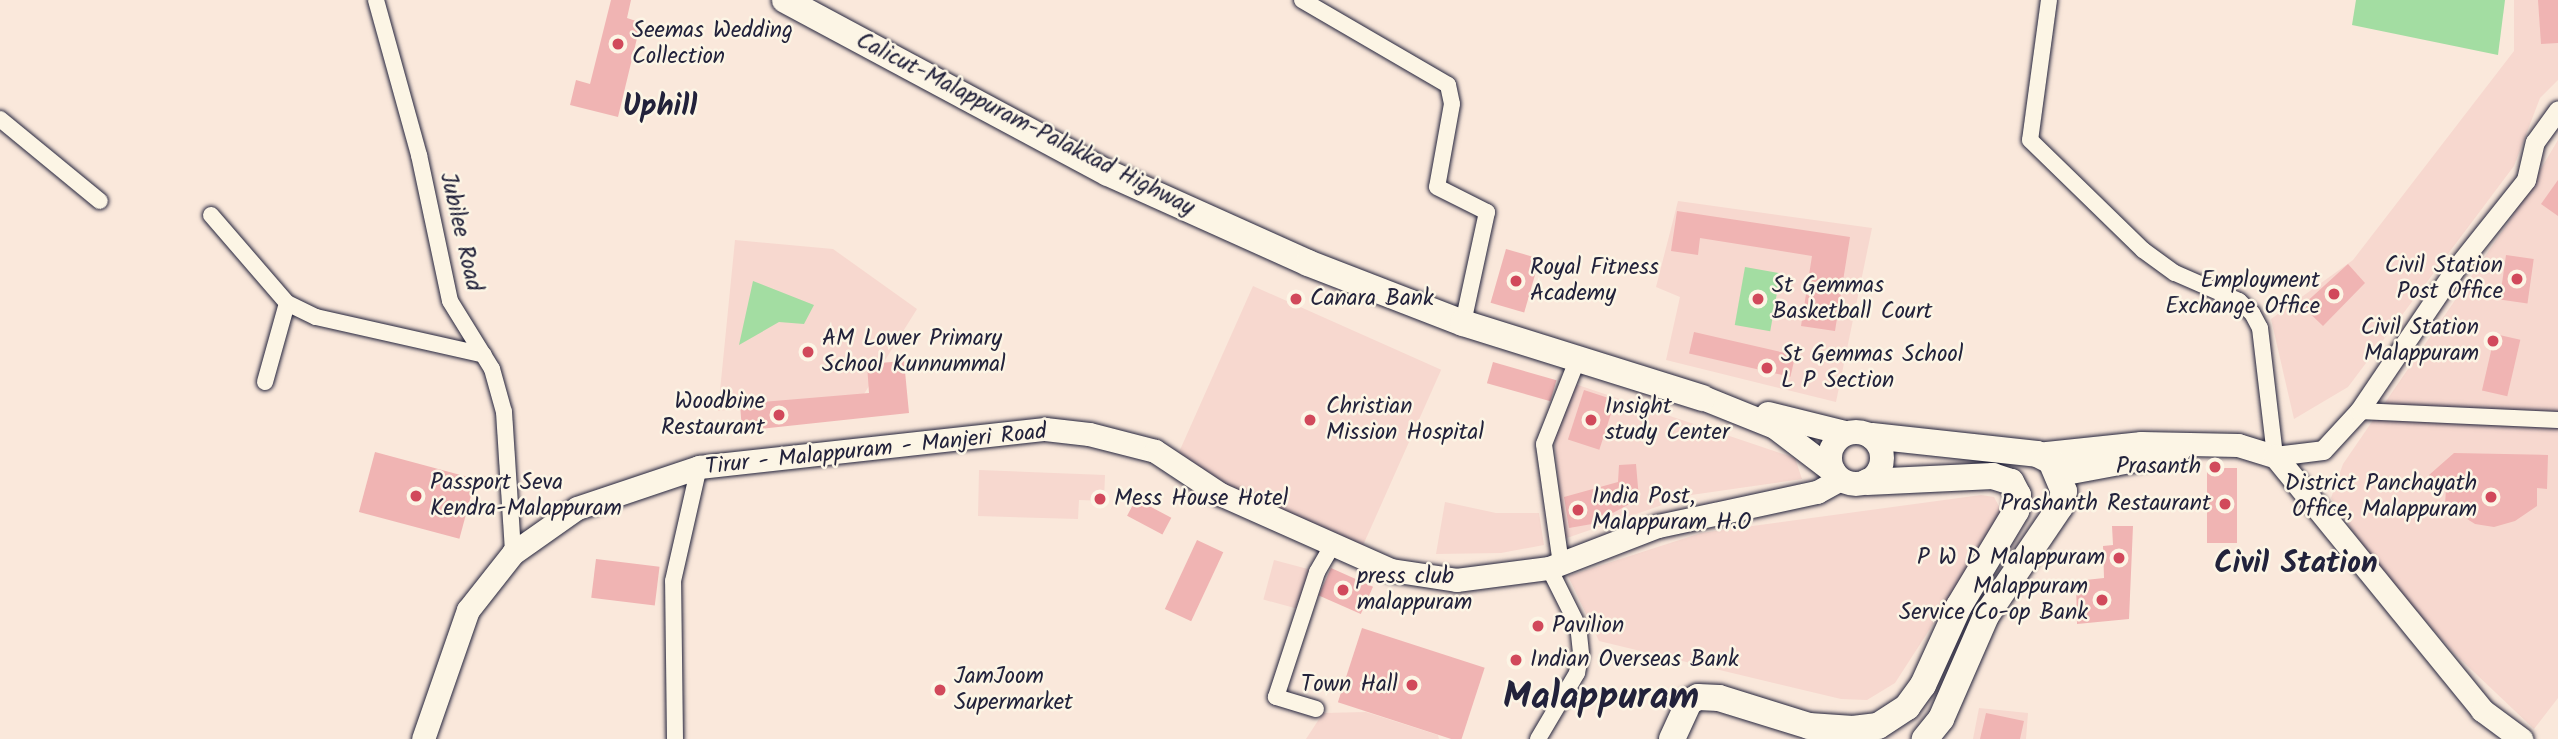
<!DOCTYPE html>
<html>
<head>
<meta charset="utf-8">
<style>
  body { margin:0 }
  #map { position:relative; width:2558px; height:739px; overflow:hidden; background:#fae8db; font-family:Kalam,sans-serif }
  div>[style] { position:absolute }
  [style*='--x'] { left:calc(var(--x)*1px); top:calc(var(--y)*1px); width:calc(var(--w)*1px); rotate:calc(var(--a)*1deg) }
  .built>* { inset:0; background:#f7d8cf; transform-origin:0 0 }
  .green>* { inset:0; background:#a3dda2; transform-origin:0 0 }
  .building>* { inset:0; background:#f0b4b3; transform-origin:0 0 }
  .roads { filter:drop-shadow(0 0 2px #22223b) drop-shadow(0 0 2px #22223b) }
  .minor>* { height:16px; margin:-8px; padding:0 8px; transform-origin:8px; border-radius:8px; background:#fcf5e5 }
  .tertiary>* { height:19px; margin:-9.5px; padding:0 9.5px; transform-origin:9.5px; border-radius:9.5px; background:#fcf5e5 }
  .secondary>* { height:23px; margin:-11.5px; padding:0 11.5px; transform-origin:11.5px; border-radius:11.5px; background:#fcf5e5 }
  .primary>* { height:24px; margin:-12px; padding:0 12px; transform-origin:12px; border-radius:12px; background:#fcf5e5 }
  .primary>.ring { margin:-12px; padding:0; box-sizing:content-box; background:none; border:24px solid #fcf5e5; border-radius:50% }
  .trunk>* { height:26px; margin:-13px; padding:0 13px; transform-origin:13px; border-radius:13px; background:#fcf5e5 }
  .dots>* { width:19px; height:19px; translate:-50% -50%; box-sizing:border-box; border:4px solid #fcf5e5; border-radius:50% }
  span { translate:-50% -50%; white-space:nowrap; text-align:center; line-height:1.15; -webkit-text-stroke:5px #fcf5e5; paint-order:stroke }
  .poi-label { font-size:23px; color:#22223b }
  .left { translate:0 -50%; text-align:left }
  .right { translate:-100% -50%; text-align:right }
  .street-label { font-size:23px; color:#22223b }
  .district-label { font-size:30px; color:#22223b; font-weight:700 }
  .town-label { font-size:37px; color:#22223b; font-weight:700 }
</style>
</head>
<body>
<div id="map">
  <div class="built">
    <i style="clip-path:polygon(2514px 0,2558px 0,2558px 80px,2540px 98px,2514px 166px,2348px 387px,2294px 419px,2271px 319px,2353px 260px,2514px 51px)"></i>
    <i style="clip-path:polygon(2558px 140px,2558px 698px,2534px 729px,2456px 655px,2375px 564px,2331px 498px,2343px 464px,2512px 217px)"></i>
    <i style="clip-path:polygon(1678px 201px,1872px 228px,1836px 402px,1666px 360px,1680px 297px,1656px 287px)"></i>
    <i style="clip-path:polygon(735px 240px,833px 249px,917px 309px,864px 394px,718px 411px)"></i>
    <i style="left:1253px;top:286px;width:206px;height:199px;rotate:24deg"></i>
    <i style="clip-path:polygon(1572px 383px,1795px 458px,1802px 479px,1691px 495px,1564px 539px,1554px 434px)"></i>
    <i style="clip-path:polygon(979px 470px,1105px 475px,1104px 501px,1079px 500px,1078px 519px,978px 516px)"></i>
    <i style="clip-path:polygon(1981px 495px,1994px 497px,2001px 510px,1997px 525px,1895px 683px,1867px 700px,1841px 699px,1599px 641px,1568px 576px,1701px 533px)"></i>
    <i style="clip-path:polygon(1445px 502px,1496px 513px,1539px 513px,1544px 545px,1501px 553px,1436px 554px)"></i>
    <i style="left:1274px;top:560px;width:38px;height:41px;rotate:15deg"></i>
    <i style="clip-path:polygon(1979px 708px,2028px 713px,2026px 739px,1973px 739px)"></i>
    <i style="clip-path:polygon(1366px 712px,1438px 735px,1439px 739px,1306px 739px,1323px 713px)"></i>
  </div>
  <div class="green">
    <i style="clip-path:polygon(2356px 0,2505px 0,2498px 55px,2352px 25px)"></i>
    <i style="left:1745px;top:267px;width:36px;height:59px;rotate:10deg"></i>
    <i style="clip-path:polygon(753px 281px,814px 305px,804px 324px,779px 322px,739px 345px)"></i>
  </div>
  <div class="building">
    <i style="clip-path:polygon(611px 0,631px 0,627px 18px,636px 21px,639px 30px,618px 117px,570px 105px,576px 80px,590px 84px)"></i>
    <i style="clip-path:polygon(2538px 0,2558px 0,2558px 43px,2541px 44px)"></i>
    <i style="clip-path:polygon(2558px 180px,2558px 216px,2541px 204px)"></i>
    <i style="clip-path:polygon(1677px 211px,1850px 237px,1835px 331px,1801px 326px,1812px 256px,1700px 238px,1698px 255px,1671px 251px)"></i>
    <i style="left:1506px;top:249px;width:35px;height:56px;rotate:16deg"></i>
    <i style="left:2506px;top:255px;width:28px;height:45px;rotate:8deg"></i>
    <i style="clip-path:polygon(2348px 264px,2365px 283px,2323px 326px,2302px 306px)"></i>
    <i style="left:1694px;top:332px;width:104px;height:22px;rotate:13deg"></i>
    <i style="left:2495px;top:334px;width:26px;height:58px;rotate:13deg"></i>
    <i style="clip-path:polygon(904px 361px,909px 413px,742px 431px,740px 404px,869px 393px,867px 364px)"></i>
    <i style="left:1493px;top:362px;width:66px;height:22px;rotate:16deg"></i>
    <i style="left:1584px;top:390px;width:33px;height:52px;rotate:18deg"></i>
    <i style="left:375px;top:452px;width:104px;height:62px;rotate:15deg"></i>
    <i style="clip-path:polygon(2454px 453px,2548px 455px,2547px 489px,2537px 488px,2537px 506px,2515px 521px,2494px 527px,2475px 524px,2445px 505px,2446px 489px,2429px 488px,2429px 475px)"></i>
    <i style="clip-path:polygon(1636px 464px,1639px 499px,1592px 524px,1569px 528px,1564px 497px,1618px 482px,1619px 465px)"></i>
    <i style="left:2207px;top:468px;width:30px;height:75px"></i>
    <i style="left:1136px;top:499px;width:40px;height:19px;rotate:28deg"></i>
    <i style="clip-path:polygon(2112px 526px,2133px 526px,2129px 619px,2077px 624px,2076px 581px,2104px 578px,2103px 546px,2113px 545px)"></i>
    <i style="left:1197px;top:540px;width:29px;height:76px;rotate:25deg"></i>
    <i style="left:596px;top:559px;width:64px;height:39px;rotate:7deg"></i>
    <i style="left:1331px;top:568px;width:46px;height:30px;rotate:24deg"></i>
    <i style="left:1362px;top:628px;width:129px;height:78px;rotate:18deg"></i>
    <i style="clip-path:polygon(1986px 713px,2024px 721px,2020px 739px,1980px 739px)"></i>
  </div>
  <div class="roads">
    <div class="minor">
      <i style="--x:376;--y:0;--w:161;--a:74.5"></i>
      <i style="--x:419;--y:155;--w:149;--a:78"></i>
      <i style="--x:450;--y:301;--w:80;--a:58.3"></i>
      <i style="--x:492;--y:369;--w:45;--a:74.4"></i>
      <i style="--x:504;--y:412;--w:141;--a:86.3"></i>
      <i style="--x:1302;--y:0;--w:169;--a:30.2"></i>
      <i style="--x:1448;--y:85;--w:19;--a:78"></i>
      <i style="--x:1452;--y:104;--w:84;--a:100.2"></i>
      <i style="--x:1437;--y:187;--w:56;--a:26.6"></i>
      <i style="--x:1487;--y:212;--w:114;--a:102.2"></i>
      <i style="--x:2049;--y:0;--w:141;--a:97.7"></i>
      <i style="--x:2030;--y:140;--w:158;--a:44.2"></i>
      <i style="--x:2143;--y:250;--w:39;--a:36"></i>
      <i style="--x:2175;--y:273;--w:70;--a:23.6"></i>
      <i style="--x:2239;--y:301;--w:18;--a:43"></i>
      <i style="--x:2252;--y:313;--w:17;--a:62"></i>
      <i style="--x:2260;--y:328;--w:129;--a:83.3"></i>
      <i style="--x:0;--y:119;--w:129;--a:39.4"></i>
      <i style="--x:211;--y:215;--w:116;--a:49.2"></i>
      <i style="--x:287;--y:303;--w:32;--a:26"></i>
      <i style="--x:316;--y:317;--w:172;--a:12.7"></i>
      <i style="--x:265;--y:382;--w:82;--a:-74.4"></i>
      <i style="--x:2359;--y:411;--w:199;--a:2.6"></i>
      <i style="--x:1561;--y:564;--w:121;--a:-98.1"></i>
      <i style="--x:1544;--y:444;--w:92;--a:-68.4"></i>
      <i style="--x:1316;--y:709;--w:42;--a:-163.3"></i>
      <i style="--x:1276;--y:697;--w:132;--a:-71.8"></i>
      <i style="--x:1317;--y:572;--w:32;--a:-60"></i>
      <i style="--x:675;--y:739;--w:158;--a:-90.7"></i>
      <i style="--x:673;--y:581;--w:117;--a:-77.2"></i>
      <i style="--x:1538;--y:739;--w:77;--a:-59.4"></i>
      <i style="--x:1577;--y:673;--w:20;--a:-79"></i>
      <i style="--x:1581;--y:653;--w:27;--a:-96"></i>
      <i style="--x:1578;--y:626;--w:65;--a:-116.6"></i>
    </div>
    <div class="tertiary">
      <i style="--x:2275;--y:456;--w:48;--a:-7.1"></i>
      <i style="--x:2323;--y:450;--w:53;--a:-47.3"></i>
      <i style="--x:2359;--y:411;--w:173;--a:-55.9"></i>
      <i style="--x:2456;--y:268;--w:112;--a:-51.5"></i>
      <i style="--x:2526;--y:180;--w:39;--a:-77"></i>
      <i style="--x:2535;--y:142;--w:39;--a:-54"></i>
    </div>
    <div class="secondary">
      <i style="--x:2037;--y:454;--w:105;--a:-6"></i>
      <i style="--x:2141;--y:443;--w:97;--a:1.2"></i>
      <i style="--x:2238;--y:445;--w:39;--a:17"></i>
      <i style="--x:2275;--y:456;--w:328;--a:50.8"></i>
      <i style="--x:2482;--y:710;--w:49;--a:36.6"></i>
      <i style="--x:2060;--y:474;--w:120;--a:-10.6"></i>
      <i style="--x:423;--y:739;--w:137;--a:-70.8"></i>
      <i style="--x:468;--y:610;--w:73;--a:-51.7"></i>
      <i style="--x:513;--y:553;--w:78;--a:-35.1"></i>
      <i style="--x:577;--y:508;--w:129;--a:-18.6"></i>
      <i style="--x:699;--y:467;--w:348;--a:-6.3"></i>
      <i style="--x:1045;--y:429;--w:44;--a:6.5"></i>
      <i style="--x:1089;--y:434;--w:68;--a:14.4"></i>
      <i style="--x:1155;--y:451;--w:78;--a:33.5"></i>
      <i style="--x:1220;--y:494;--w:187;--a:24"></i>
      <i style="--x:1391;--y:570;--w:66;--a:8.7"></i>
      <i style="--x:1456;--y:580;--w:94;--a:-7.4"></i>
      <i style="--x:1549;--y:568;--w:117;--a:-21.1"></i>
      <i style="--x:1658;--y:526;--w:163;--a:-12.1"></i>
      <i style="--x:1817;--y:492;--w:26;--a:-29"></i>
    </div>
    <div class="primary">
      <i style="--x:1703;--y:398;--w:78;--a:21.9"></i>
      <i style="--x:1775;--y:427;--w:74;--a:37.3"></i>
      <i style="--x:1768;--y:414;--w:79;--a:13.9"></i>
      <i class="ring" style="left:1830px;top:432px;width:28px;height:28px"></i>
    </div>
    <div class="trunk">
      <i style="--x:785;--y:0;--w:366;--a:28.2"></i>
      <i style="--x:1108;--y:173;--w:219;--a:24.2"></i>
      <i style="--x:1308;--y:263;--w:166;--a:21.2"></i>
      <i style="--x:1463;--y:323;--w:251;--a:17.4"></i>
      <i style="--x:1872;--y:436;--w:166;--a:6.2"></i>
      <i style="--x:2037;--y:454;--w:16;--a:27"></i>
      <i style="--x:2051;--y:461;--w:33;--a:67"></i>
      <i style="--x:2064;--y:491;--w:16;--a:104"></i>
      <i style="--x:2060;--y:507;--w:132;--a:124.2"></i>
      <i style="--x:1986;--y:616;--w:112;--a:113.6"></i>
      <i style="--x:1941;--y:719;--w:26;--a:129"></i>
      <i style="--x:1672;--y:739;--w:41;--a:-65.3"></i>
      <i style="--x:1689;--y:702;--w:10;--a:-29"></i>
      <i style="--x:1698;--y:697;--w:21;--a:3"></i>
      <i style="--x:1719;--y:698;--w:94;--a:17.3"></i>
      <i style="--x:1809;--y:726;--w:44;--a:3.9"></i>
      <i style="--x:1853;--y:729;--w:25;--a:-7"></i>
      <i style="--x:1878;--y:726;--w:35;--a:-33"></i>
      <i style="--x:1907;--y:707;--w:27;--a:-54"></i>
      <i style="--x:1923;--y:685;--w:87;--a:-65.5"></i>
      <i style="--x:1959;--y:606;--w:111;--a:-59"></i>
      <i style="--x:2016;--y:511;--w:16;--a:-83"></i>
      <i style="--x:2018;--y:495;--w:15;--a:-118"></i>
      <i style="--x:2011;--y:482;--w:19;--a:-162"></i>
      <i style="--x:1993;--y:476;--w:126;--a:177.3"></i>
    </div>
  </div>
  <div class="dots">
    <i style="left:618px;top:44px;background:#d1495b"></i>
    <i style="left:2517px;top:279px;background:#d1495b"></i>
    <i style="left:1516px;top:281px;background:#d1495b"></i>
    <i style="left:2334px;top:294px;background:#d1495b"></i>
    <i style="left:1296px;top:299px;background:#d1495b"></i>
    <i style="left:1758px;top:299px;background:#d1495b"></i>
    <i style="left:2493px;top:341px;background:#d1495b"></i>
    <i style="left:808px;top:352px;background:#d1495b"></i>
    <i style="left:1767px;top:368px;background:#d1495b"></i>
    <i style="left:779px;top:415px;background:#d1495b"></i>
    <i style="left:1310px;top:420px;background:#d1495b"></i>
    <i style="left:1591px;top:420px;background:#d1495b"></i>
    <i style="left:2215px;top:467px;background:#d1495b"></i>
    <i style="left:416px;top:496px;background:#d1495b"></i>
    <i style="left:2491px;top:497px;background:#d1495b"></i>
    <i style="left:1100px;top:499px;background:#d1495b"></i>
    <i style="left:2225px;top:504px;background:#d1495b"></i>
    <i style="left:1578px;top:510px;background:#d1495b"></i>
    <i style="left:2119px;top:558px;background:#d1495b"></i>
    <i style="left:1343px;top:590px;background:#d1495b"></i>
    <i style="left:2102px;top:600px;background:#d1495b"></i>
    <i style="left:1538px;top:626px;background:#d1495b"></i>
    <i style="left:1516px;top:660px;background:#d1495b"></i>
    <i style="left:1412px;top:685px;background:#d1495b"></i>
    <i style="left:940px;top:690px;background:#d1495b"></i>
  </div>
  <div class="poi-label">
    <span class="left" style="left:632px;top:44px">Seemas Wedding<br>Collection</span>
    <span class="right" style="left:2503px;top:279px">Civil Station<br>Post Office</span>
    <span class="left" style="left:1530px;top:281px">Royal Fitness<br>Academy</span>
    <span class="right" style="left:2320px;top:294px">Employment<br>Exchange Office</span>
    <span class="left" style="left:1772px;top:299px">St Gemmas<br>Basketball Court</span>
    <span class="left" style="left:1310px;top:299px">Canara Bank</span>
    <span class="right" style="left:2479px;top:341px">Civil Station<br>Malappuram</span>
    <span class="left" style="left:822px;top:352px">AM Lower Primary<br>School Kunnummal</span>
    <span class="left" style="left:1781px;top:368px">St Gemmas School<br>L P Section</span>
    <span class="right" style="left:765px;top:415px">Woodbine<br>Restaurant</span>
    <span class="left" style="left:1326px;top:420px">Christian<br>Mission Hospital</span>
    <span class="left" style="left:1605px;top:420px">Insight<br>study Center</span>
    <span class="right" style="left:2201px;top:467px">Prasanth</span>
    <span class="left" style="left:430px;top:496px">Passport Seva<br>Kendra-Malappuram</span>
    <span class="right" style="left:2477px;top:497px">District Panchayath<br>Office, Malappuram</span>
    <span class="left" style="left:1592px;top:510px">India Post,<br>Malappuram H.O</span>
    <span class="left" style="left:1114px;top:499px">Mess House Hotel</span>
    <span class="right" style="left:2211px;top:504px">Prashanth Restaurant</span>
    <span class="right" style="left:2105px;top:558px">P W D Malappuram</span>
    <span class="left" style="left:1357px;top:590px">press club<br>malappuram</span>
    <span class="right" style="left:2088px;top:600px">Malappuram<br>Service Co-op Bank</span>
    <span class="left" style="left:1552px;top:626px">Pavilion</span>
    <span class="left" style="left:1530px;top:660px">Indian Overseas Bank</span>
    <span class="left" style="left:954px;top:690px">JamJoom<br>Supermarket</span>
    <span class="right" style="left:1398px;top:685px">Town Hall</span>
  </div>
  <div class="street-label">
    <span style="left:1025px;top:125px;rotate:27deg">Calicut-Malappuram-Palakkad Highway</span>
    <span style="left:460px;top:232px;rotate:77deg">Jubilee Road</span>
    <span style="left:876px;top:450px;rotate:-6deg">Tirur - Malappuram - Manjeri Road</span>
  </div>
  <div class="district-label">
    <span style="left:660px;top:107px">Uphill</span>
    <span style="left:2296px;top:564px">Civil Station</span>
  </div>
  <div class="town-label">
    <span style="left:1601px;top:699px">Malappuram</span>
  </div>
</div>
</body>
</html>
